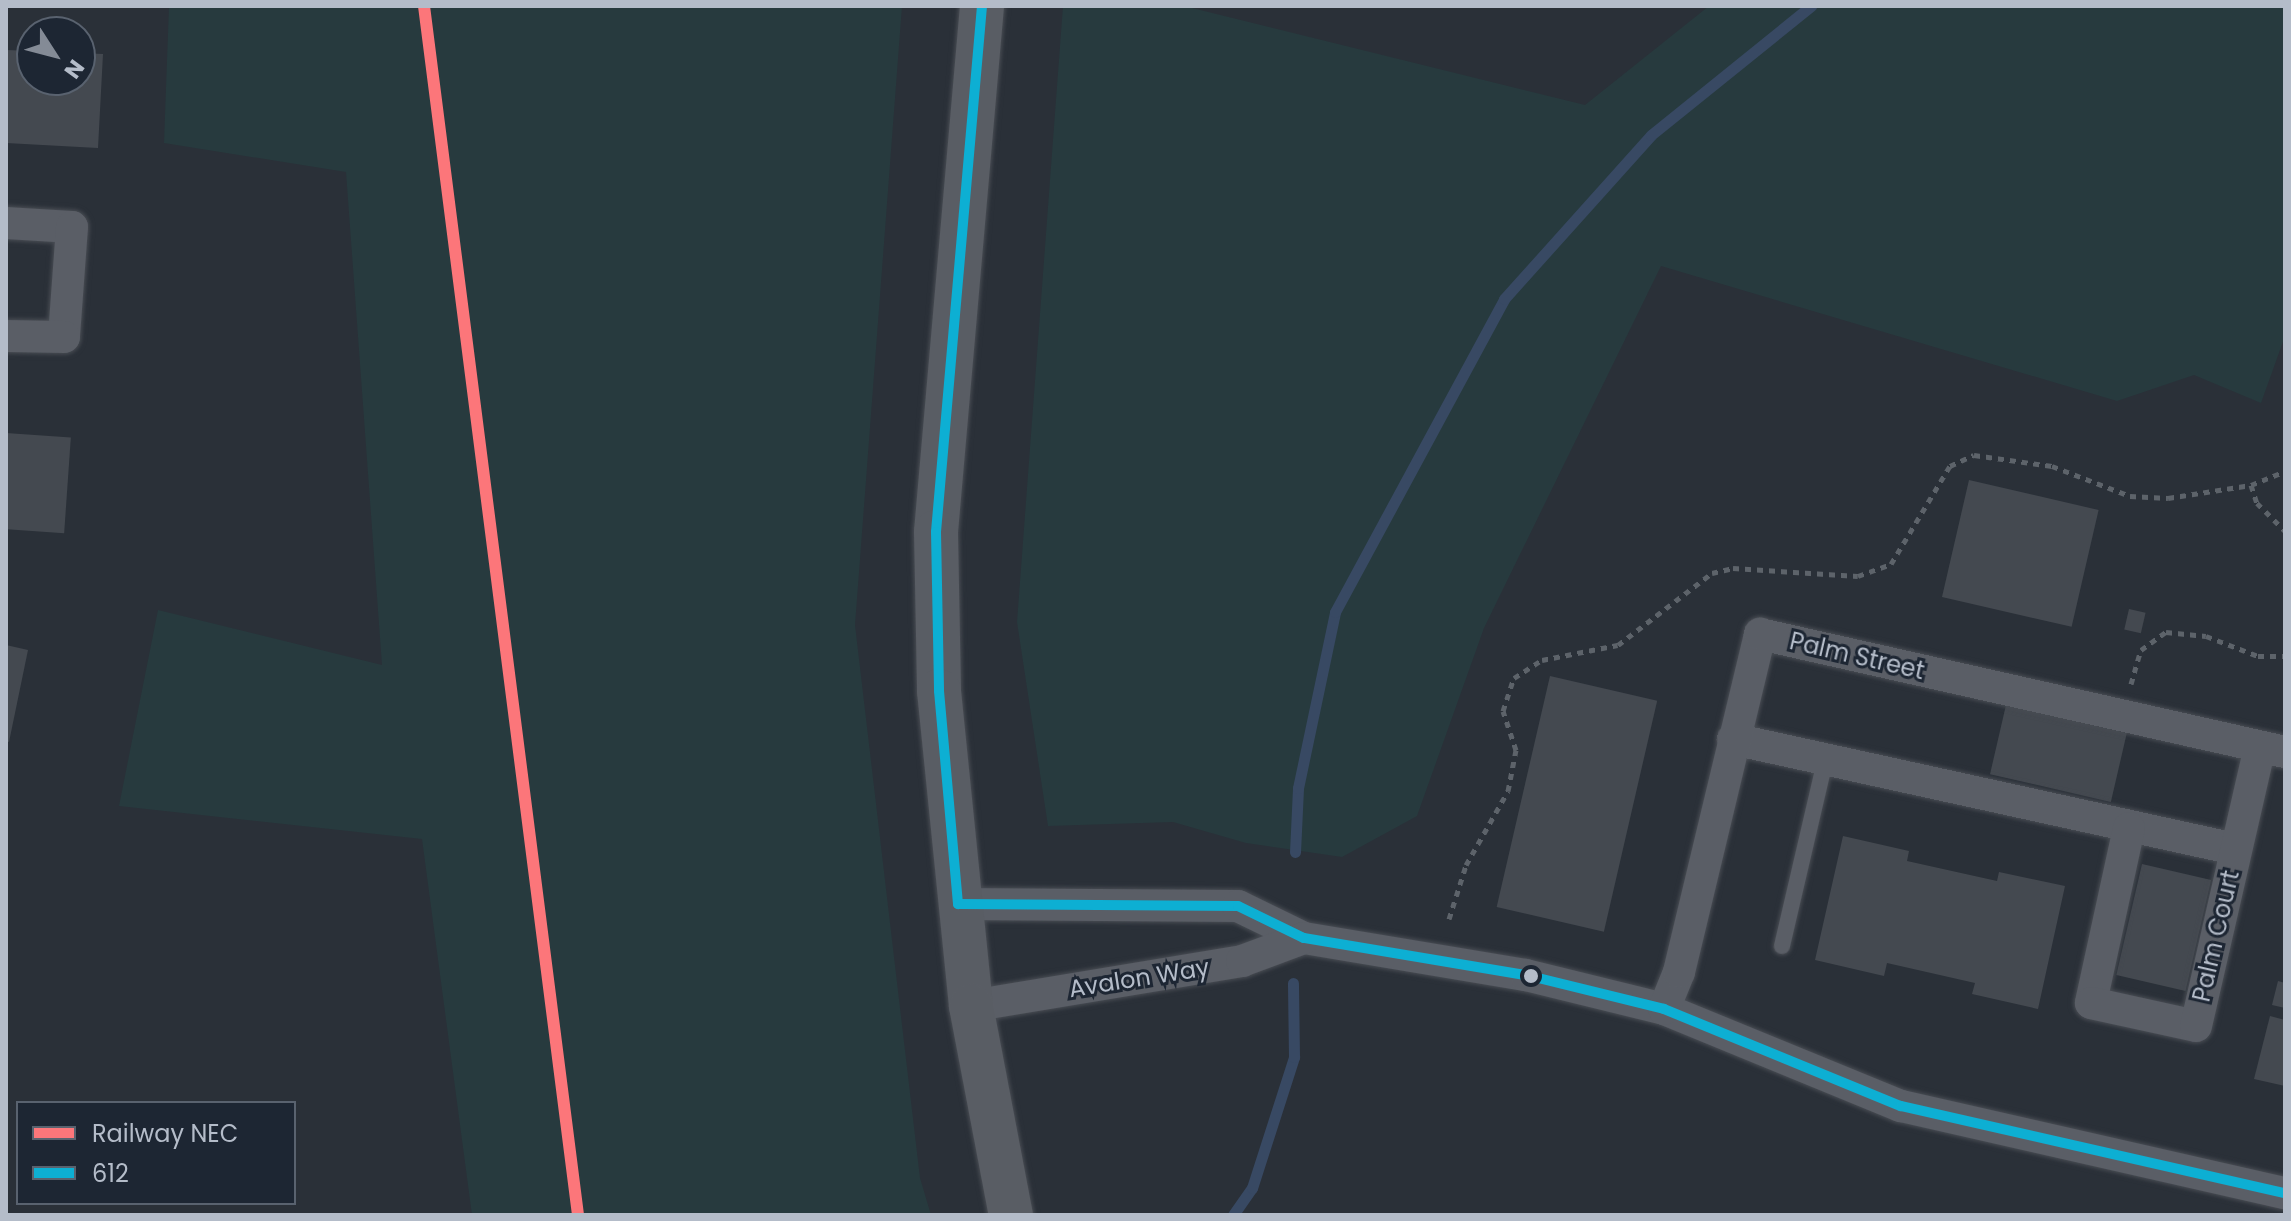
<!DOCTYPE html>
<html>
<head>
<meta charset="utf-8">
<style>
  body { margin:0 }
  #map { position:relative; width:2291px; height:1221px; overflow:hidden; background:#2a3038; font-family:Poppins,sans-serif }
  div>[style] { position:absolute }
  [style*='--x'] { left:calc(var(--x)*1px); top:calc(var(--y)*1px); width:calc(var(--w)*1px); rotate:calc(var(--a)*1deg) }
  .green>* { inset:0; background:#273a3e }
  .stream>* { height:11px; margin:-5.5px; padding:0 5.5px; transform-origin:5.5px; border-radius:5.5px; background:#384963 }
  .building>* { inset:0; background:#444950; transform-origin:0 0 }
  .path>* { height:5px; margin-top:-2.5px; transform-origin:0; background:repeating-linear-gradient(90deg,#5d636a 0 6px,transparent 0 12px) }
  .roads { filter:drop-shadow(0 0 2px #484c53) drop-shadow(0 0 2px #484c53) }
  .lane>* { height:16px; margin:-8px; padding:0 8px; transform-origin:8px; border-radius:8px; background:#5a5e66 }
  .street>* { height:32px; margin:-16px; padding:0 16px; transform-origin:16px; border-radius:16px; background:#5a5e66 }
  .secondary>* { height:44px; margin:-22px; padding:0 22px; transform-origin:22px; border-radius:22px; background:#595d64 }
  .bus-1>* { height:10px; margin:-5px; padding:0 5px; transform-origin:5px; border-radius:5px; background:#0dafd3 }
  .rail-1>* { height:12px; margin:-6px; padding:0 6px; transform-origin:6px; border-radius:6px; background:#fc767a }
  .dots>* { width:22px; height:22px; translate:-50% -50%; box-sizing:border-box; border:4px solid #1d2633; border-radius:50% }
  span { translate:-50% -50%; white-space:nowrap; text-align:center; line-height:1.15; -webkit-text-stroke:6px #1d2633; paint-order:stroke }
  .street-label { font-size:24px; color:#b4bcc9 }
  .frame { position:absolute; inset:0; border:8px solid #b4bcc9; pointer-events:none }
  .legend { position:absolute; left:16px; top:1101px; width:280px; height:104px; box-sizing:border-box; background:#1d2633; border:2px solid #59626f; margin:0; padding:10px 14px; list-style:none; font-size:24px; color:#b4bcc9 }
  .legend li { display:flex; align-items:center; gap:16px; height:40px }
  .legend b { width:40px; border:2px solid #59626f }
  .north { position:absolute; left:16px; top:16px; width:80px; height:80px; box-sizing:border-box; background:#1d2633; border:2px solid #59626f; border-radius:50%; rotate:126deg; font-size:22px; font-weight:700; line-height:32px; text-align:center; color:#b4bcc9 }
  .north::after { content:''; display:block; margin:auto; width:28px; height:36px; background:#848b96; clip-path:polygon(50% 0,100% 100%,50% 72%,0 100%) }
</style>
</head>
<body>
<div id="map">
  <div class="green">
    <i style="clip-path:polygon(169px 6px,902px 6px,855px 625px,920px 1178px,931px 1215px,472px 1215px,422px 839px,119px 806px,158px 610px,382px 665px,346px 172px,164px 143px)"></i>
    <i style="clip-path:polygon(1063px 6px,1184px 6px,1585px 105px,1709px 6px,2285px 6px,2285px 336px,2261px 403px,2194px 375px,2117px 401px,1661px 266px,1484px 628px,1417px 816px,1342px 857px,1246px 843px,1173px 822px,1048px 826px,1017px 622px)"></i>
  </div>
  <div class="stream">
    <i style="--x:1295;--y:852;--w:64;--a:-87.3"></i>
    <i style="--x:1298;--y:788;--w:180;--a:-78.1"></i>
    <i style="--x:1335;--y:612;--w:356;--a:-61.6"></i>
    <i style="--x:1504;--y:299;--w:220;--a:-48.1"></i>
    <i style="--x:1651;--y:135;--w:206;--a:-38.9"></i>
    <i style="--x:1233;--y:1215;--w:33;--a:-55"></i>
    <i style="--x:1252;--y:1188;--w:138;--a:-72.2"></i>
    <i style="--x:1294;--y:1057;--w:74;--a:-90.8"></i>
  </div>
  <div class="building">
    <i style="clip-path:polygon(6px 50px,32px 51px,32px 80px,80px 80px,80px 53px,103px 54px,98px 148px,6px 143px)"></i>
    <i style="left:6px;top:433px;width:65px;height:96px;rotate:4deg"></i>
    <i style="left:1969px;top:480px;width:133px;height:120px;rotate:13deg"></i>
    <i style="left:2129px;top:609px;width:17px;height:21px;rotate:13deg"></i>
    <i style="clip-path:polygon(6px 645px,28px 650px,9px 742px,6px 741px)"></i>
    <i style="left:1550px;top:676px;width:110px;height:237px;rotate:13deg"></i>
    <i style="left:2006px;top:705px;width:124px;height:71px;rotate:13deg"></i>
    <i style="clip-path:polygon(1843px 836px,1909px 851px,1907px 861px,1997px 881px,1999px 872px,2065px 886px,2038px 1009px,1972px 994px,1975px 983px,1887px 963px,1884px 976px,1815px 960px)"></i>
    <i style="left:2142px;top:864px;width:71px;height:114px;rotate:13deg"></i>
    <i style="clip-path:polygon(2278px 981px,2285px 983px,2285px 1008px,2272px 1005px)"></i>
    <i style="clip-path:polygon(2270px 1016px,2285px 1020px,2285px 1086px,2254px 1079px)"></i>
  </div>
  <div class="path">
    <i style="--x:2251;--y:485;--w:19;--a:72"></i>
    <i style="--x:2257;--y:503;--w:40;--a:45"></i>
    <i style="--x:2131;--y:684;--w:35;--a:-74"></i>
    <i style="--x:2141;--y:650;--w:31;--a:-36"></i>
    <i style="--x:2166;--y:632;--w:40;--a:5.7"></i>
    <i style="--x:2206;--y:636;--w:56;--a:21"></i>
    <i style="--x:2258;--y:656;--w:27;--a:0"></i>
    <i style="--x:1449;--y:919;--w:57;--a:-72.5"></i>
    <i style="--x:1466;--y:865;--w:85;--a:-60.4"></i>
    <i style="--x:1508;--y:791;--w:42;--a:-79"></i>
    <i style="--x:1516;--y:750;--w:41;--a:-108.4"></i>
    <i style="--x:1503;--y:711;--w:35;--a:-72"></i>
    <i style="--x:1514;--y:678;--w:33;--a:-33"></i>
    <i style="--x:1542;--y:660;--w:77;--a:-11.2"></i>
    <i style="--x:1618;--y:645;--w:118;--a:-37.5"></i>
    <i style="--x:1712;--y:573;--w:22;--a:-13"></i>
    <i style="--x:1733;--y:568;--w:125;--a:3.7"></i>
    <i style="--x:1858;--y:576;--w:35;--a:-20"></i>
    <i style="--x:1891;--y:564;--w:114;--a:-59"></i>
    <i style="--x:1950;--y:466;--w:26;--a:-25"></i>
    <i style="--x:1974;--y:455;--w:79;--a:8"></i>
    <i style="--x:2052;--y:466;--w:84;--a:21"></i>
    <i style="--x:2130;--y:496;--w:38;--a:3"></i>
    <i style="--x:2168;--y:498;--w:84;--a:-8.9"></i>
    <i style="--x:2251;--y:485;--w:37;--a:-22"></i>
  </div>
  <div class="roads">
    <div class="lane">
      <i style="--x:1782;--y:946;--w:190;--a:-76.9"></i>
    </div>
    <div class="street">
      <i style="--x:6;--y:223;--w:66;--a:3.5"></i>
      <i style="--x:72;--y:227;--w:110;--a:94.2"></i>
      <i style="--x:64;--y:337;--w:58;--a:-179"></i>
      <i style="--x:1733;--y:739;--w:514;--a:12.36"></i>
      <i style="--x:2129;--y:828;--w:179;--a:102.3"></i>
      <i style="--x:2091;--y:1003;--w:107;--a:12.4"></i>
      <i style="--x:2196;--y:1026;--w:286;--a:-77.1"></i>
      <i style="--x:958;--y:904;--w:280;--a:0.4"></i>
      <i style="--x:1238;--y:906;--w:73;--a:25.9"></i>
      <i style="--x:1304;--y:938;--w:225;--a:9.5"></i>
      <i style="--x:1526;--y:975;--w:142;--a:13.8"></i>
      <i style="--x:1664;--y:1009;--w:256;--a:22.3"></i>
      <i style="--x:1901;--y:1106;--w:394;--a:12.8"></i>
      <i style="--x:971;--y:1006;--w:275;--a:-9.4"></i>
      <i style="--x:1242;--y:961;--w:66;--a:-20.4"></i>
      <i style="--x:1664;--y:1009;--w:40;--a:-68"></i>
      <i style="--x:1679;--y:972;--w:348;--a:-76.5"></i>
      <i style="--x:1760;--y:634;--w:538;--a:12.67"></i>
    </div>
    <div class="secondary">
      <i style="--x:982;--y:6;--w:528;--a:95"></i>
      <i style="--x:936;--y:532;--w:159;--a:88.9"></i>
      <i style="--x:939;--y:691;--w:317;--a:84.2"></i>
      <i style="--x:971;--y:1006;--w:213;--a:79.2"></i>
    </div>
  </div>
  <div class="bus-1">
    <i style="--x:982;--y:6;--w:528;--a:95"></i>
    <i style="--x:936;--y:532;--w:159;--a:88.9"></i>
    <i style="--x:939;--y:691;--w:214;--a:84.9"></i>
    <i style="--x:958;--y:904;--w:280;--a:0.4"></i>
    <i style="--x:1238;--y:906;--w:73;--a:25.9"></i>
    <i style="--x:1304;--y:938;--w:225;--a:9.5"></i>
    <i style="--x:1526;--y:975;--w:142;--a:13.8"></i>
    <i style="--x:1664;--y:1009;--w:256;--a:22.3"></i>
    <i style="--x:1901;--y:1106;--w:394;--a:12.8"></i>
  </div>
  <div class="rail-1">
    <i style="--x:424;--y:6;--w:1219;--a:82.74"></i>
  </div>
  <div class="dots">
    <i style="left:1531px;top:976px;background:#b4bcc9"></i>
  </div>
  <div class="street-label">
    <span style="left:1857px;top:656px;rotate:13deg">Palm Street</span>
    <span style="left:2216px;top:936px;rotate:-77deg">Palm Court</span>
    <span style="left:1139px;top:978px;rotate:-9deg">Avalon Way</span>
  </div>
  <div class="frame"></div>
  <ul class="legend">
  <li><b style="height:10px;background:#fc767a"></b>Railway NEC</li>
  <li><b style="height:10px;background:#0dafd3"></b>612</li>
  </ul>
  <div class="north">N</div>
</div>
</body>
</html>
